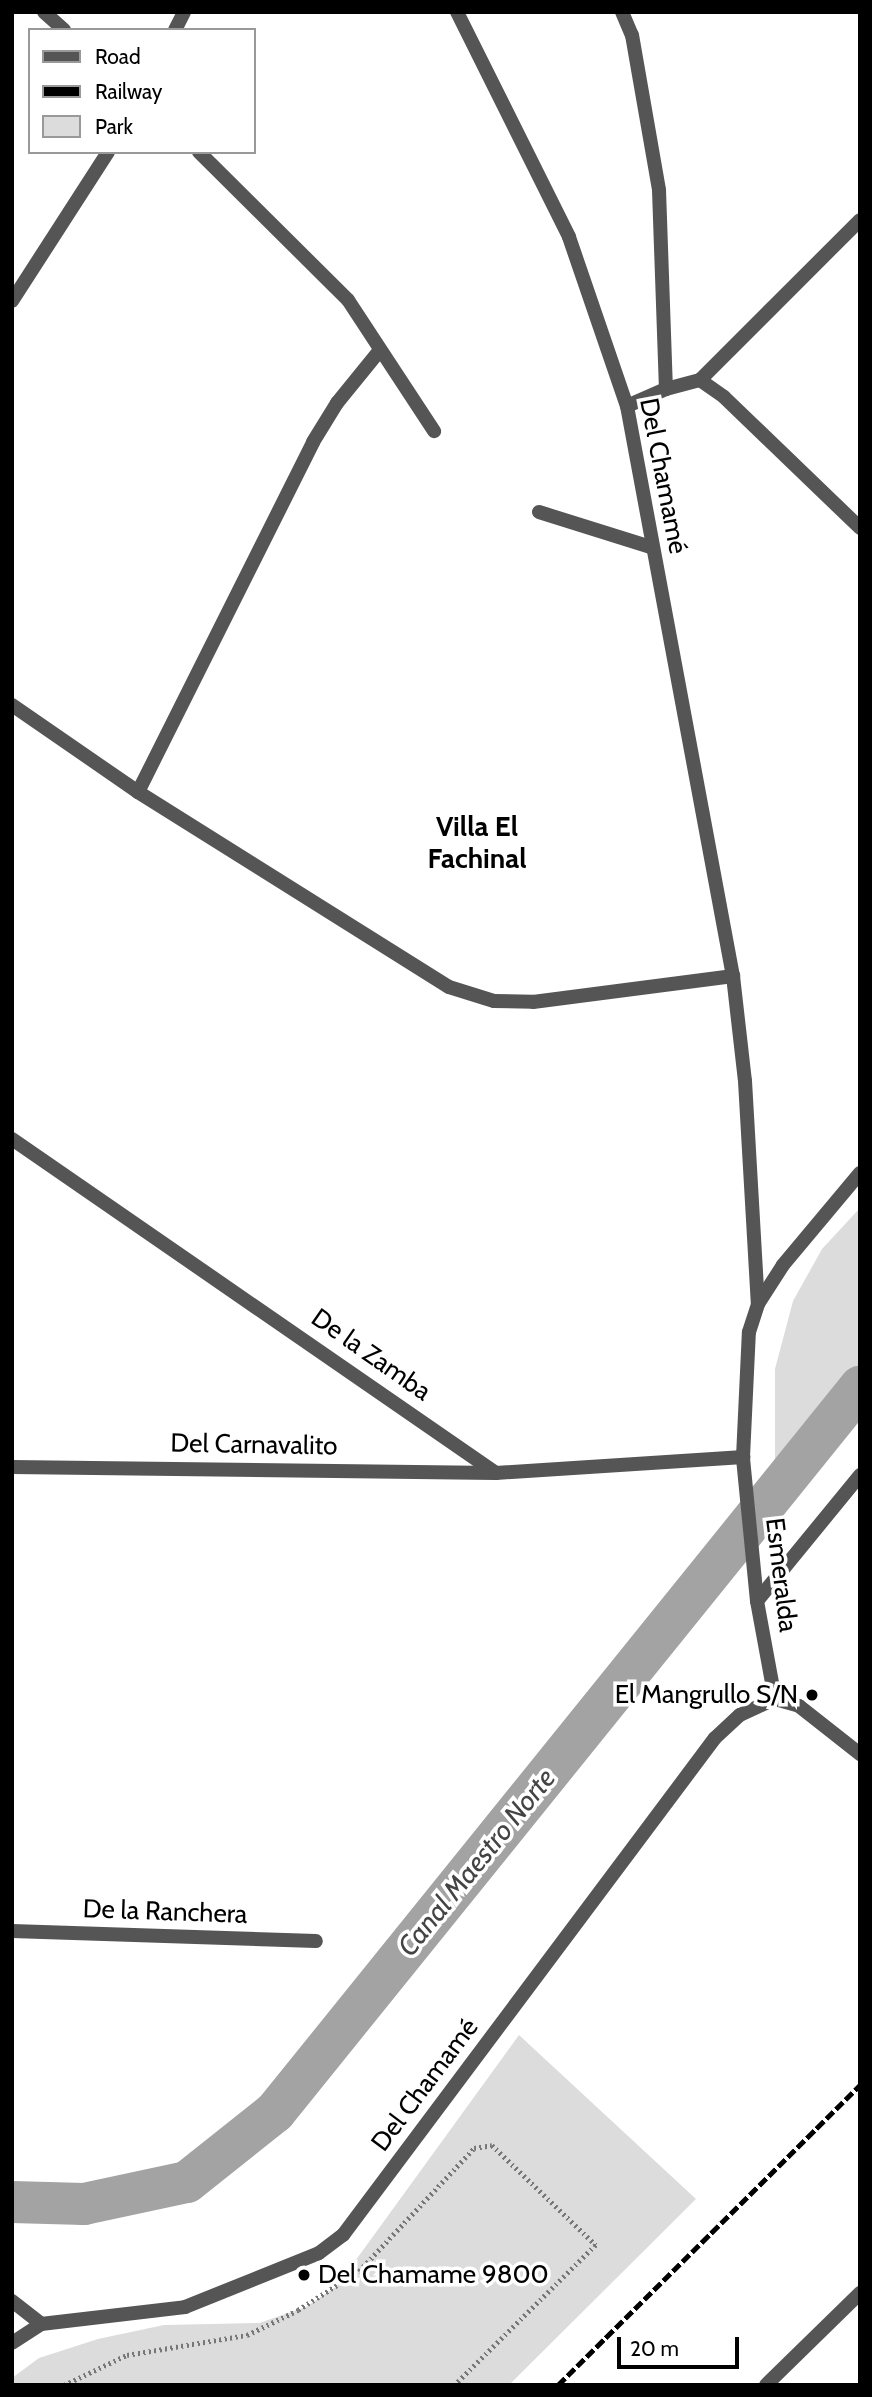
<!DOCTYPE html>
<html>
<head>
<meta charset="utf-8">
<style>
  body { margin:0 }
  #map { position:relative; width:872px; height:2397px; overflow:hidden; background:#fff; font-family:Cabin,sans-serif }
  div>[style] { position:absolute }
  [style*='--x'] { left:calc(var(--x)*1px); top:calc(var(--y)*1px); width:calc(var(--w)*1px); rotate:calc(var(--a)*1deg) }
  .green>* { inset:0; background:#dcdcdc }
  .canal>* { height:42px; margin:-21px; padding:0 21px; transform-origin:21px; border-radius:21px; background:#a3a3a3 }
  .path>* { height:4.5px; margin-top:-2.25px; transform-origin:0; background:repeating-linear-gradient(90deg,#777 0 2px,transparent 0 5.5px) }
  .lane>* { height:14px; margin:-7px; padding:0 7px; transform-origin:7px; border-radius:7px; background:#555 }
  .street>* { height:14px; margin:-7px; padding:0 7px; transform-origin:7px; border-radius:7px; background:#555 }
  .rail>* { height:5px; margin-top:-2.5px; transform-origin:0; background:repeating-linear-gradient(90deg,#000 0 10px,transparent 0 13.5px) }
  .dots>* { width:19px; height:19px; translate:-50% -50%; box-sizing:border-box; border:4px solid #fff; border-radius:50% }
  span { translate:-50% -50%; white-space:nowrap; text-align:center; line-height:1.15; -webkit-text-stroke:7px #fff; paint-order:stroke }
  .street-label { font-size:26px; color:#000 }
  .poi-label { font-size:26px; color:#000 }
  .right { translate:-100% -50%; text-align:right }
  .left { translate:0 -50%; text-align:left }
  .neighbourhood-label { font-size:28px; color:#000; font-weight:700 }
  .water-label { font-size:28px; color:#444; font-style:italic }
  .frame { position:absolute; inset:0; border:14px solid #000; pointer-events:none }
  .legend { position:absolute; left:28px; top:28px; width:228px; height:126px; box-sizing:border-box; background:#fff; border:2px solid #999; margin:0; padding:9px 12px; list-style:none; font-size:21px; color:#000 }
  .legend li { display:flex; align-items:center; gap:14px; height:35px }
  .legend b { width:35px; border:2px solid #999 }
  .scale { position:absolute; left:617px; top:2337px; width:122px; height:32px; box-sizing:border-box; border:4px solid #000; border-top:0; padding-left:9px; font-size:21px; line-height:24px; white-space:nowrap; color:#000; -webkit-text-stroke:5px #fff; paint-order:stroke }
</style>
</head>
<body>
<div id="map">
  <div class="green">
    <i style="clip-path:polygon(860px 1208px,860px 1369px,775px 1473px,775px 1369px,793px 1301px,822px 1249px)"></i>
    <i style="clip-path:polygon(519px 2035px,696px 2199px,509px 2385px,12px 2385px,12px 2378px,39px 2358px,98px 2339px,164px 2325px,259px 2323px,306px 2307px,337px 2286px)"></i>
  </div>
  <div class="canal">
    <i style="--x:12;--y:2202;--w:72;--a:1.6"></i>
    <i style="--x:84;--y:2204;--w:105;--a:-12.1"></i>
    <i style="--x:187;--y:2182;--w:112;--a:-38.5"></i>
    <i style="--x:275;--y:2112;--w:932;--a:-51.1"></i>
  </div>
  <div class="path">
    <i style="--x:64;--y:2385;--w:70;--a:-25.5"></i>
    <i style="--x:127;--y:2355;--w:122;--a:-9.5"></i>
    <i style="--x:247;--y:2335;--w:57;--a:-26.1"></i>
    <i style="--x:298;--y:2310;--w:72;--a:-32.6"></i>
    <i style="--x:359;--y:2271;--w:168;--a:-46.9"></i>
    <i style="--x:474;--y:2148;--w:18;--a:-9"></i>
    <i style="--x:492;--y:2145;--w:144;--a:43.9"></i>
    <i style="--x:596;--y:2245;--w:199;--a:135.2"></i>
  </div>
  <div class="lane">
    <i style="--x:539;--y:512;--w:117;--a:17.4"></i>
  </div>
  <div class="street">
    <i style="--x:44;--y:12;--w:27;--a:42"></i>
    <i style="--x:457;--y:12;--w:251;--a:63.5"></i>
    <i style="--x:569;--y:237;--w:179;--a:71.1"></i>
    <i style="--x:627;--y:406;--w:580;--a:79.47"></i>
    <i style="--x:733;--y:976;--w:106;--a:83.5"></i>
    <i style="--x:745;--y:1081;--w:223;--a:86.7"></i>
    <i style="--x:622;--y:12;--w:25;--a:67"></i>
    <i style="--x:632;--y:35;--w:157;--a:80.1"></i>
    <i style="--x:659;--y:190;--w:199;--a:88"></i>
    <i style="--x:175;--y:30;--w:20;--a:-63"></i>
    <i style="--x:199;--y:152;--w:210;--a:44.8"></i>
    <i style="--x:348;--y:300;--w:157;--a:56.7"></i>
    <i style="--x:12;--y:301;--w:177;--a:-57.2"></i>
    <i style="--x:700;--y:380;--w:226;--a:-45"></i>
    <i style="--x:627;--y:406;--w:43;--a:-23.6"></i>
    <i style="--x:666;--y:389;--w:35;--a:-15"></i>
    <i style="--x:700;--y:380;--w:29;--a:35"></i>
    <i style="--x:724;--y:397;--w:189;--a:43.9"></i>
    <i style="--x:12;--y:705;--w:153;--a:34.6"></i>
    <i style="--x:138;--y:792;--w:367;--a:32.1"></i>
    <i style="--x:449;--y:987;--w:47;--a:17.3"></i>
    <i style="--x:494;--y:1001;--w:39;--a:1"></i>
    <i style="--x:533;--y:1002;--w:202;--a:-7.4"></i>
    <i style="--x:138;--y:792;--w:391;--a:-63.4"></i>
    <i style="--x:313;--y:442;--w:46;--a:-58.4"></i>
    <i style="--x:337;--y:403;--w:68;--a:-50.9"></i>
    <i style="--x:12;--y:1139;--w:588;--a:34.61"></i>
    <i style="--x:12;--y:1467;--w:484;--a:0.7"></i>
    <i style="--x:496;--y:1473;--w:248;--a:-3.7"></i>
    <i style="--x:757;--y:1601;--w:163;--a:-50.7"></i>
    <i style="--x:775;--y:1699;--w:100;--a:-100.4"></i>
    <i style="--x:757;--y:1601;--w:145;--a:-95.6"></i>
    <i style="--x:743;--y:1457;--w:125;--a:-87.3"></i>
    <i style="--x:749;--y:1332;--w:29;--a:-72"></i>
    <i style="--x:758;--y:1304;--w:46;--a:-57.3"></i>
    <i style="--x:783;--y:1265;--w:120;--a:-50.1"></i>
    <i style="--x:775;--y:1699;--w:25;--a:16"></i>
    <i style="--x:799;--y:1706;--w:78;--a:38.2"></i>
    <i style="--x:12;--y:1931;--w:304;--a:1.9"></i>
    <i style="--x:12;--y:2301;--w:37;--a:38"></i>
    <i style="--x:12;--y:2343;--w:35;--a:-33"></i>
    <i style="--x:41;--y:2324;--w:145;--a:-6.7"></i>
    <i style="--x:185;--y:2307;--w:144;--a:-21.9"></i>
    <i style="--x:319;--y:2253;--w:30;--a:-37"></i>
    <i style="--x:343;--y:2235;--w:621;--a:-53.19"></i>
    <i style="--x:715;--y:1738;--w:34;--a:-43"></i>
    <i style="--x:740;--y:1715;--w:38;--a:-25"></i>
    <i style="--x:766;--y:2385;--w:132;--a:-44.4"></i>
  </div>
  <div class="rail">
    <i style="--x:558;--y:2385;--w:426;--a:-44.8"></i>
  </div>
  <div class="dots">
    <i style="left:812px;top:1695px;background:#000"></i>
    <i style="left:304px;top:2275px;background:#000"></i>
  </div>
  <div class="street-label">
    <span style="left:663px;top:476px;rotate:79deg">Del Chamamé</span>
    <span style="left:371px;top:1355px;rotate:35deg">De la Zamba</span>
    <span style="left:254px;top:1445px;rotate:1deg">Del Carnavalito</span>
    <span style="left:781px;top:1575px;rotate:83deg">Esmeralda</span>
    <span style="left:165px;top:1912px;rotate:2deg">De la Ranchera</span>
    <span style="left:425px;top:2085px;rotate:-53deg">Del Chamamé</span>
  </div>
  <div class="poi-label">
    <span class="right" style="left:798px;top:1695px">El Mangrullo S/N</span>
    <span class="left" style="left:318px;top:2275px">Del Chamame 9800</span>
  </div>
  <div class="neighbourhood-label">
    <span style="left:477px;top:842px">Villa El<br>Fachinal</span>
  </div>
  <div class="water-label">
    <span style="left:476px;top:1862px;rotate:-51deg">Canal Maestro Norte</span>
  </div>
  <div class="frame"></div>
  <ul class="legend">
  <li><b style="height:9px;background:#555"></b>Road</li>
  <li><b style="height:9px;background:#000"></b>Railway</li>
  <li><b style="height:19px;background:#dcdcdc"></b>Park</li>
  </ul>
  <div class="scale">20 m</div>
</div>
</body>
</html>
